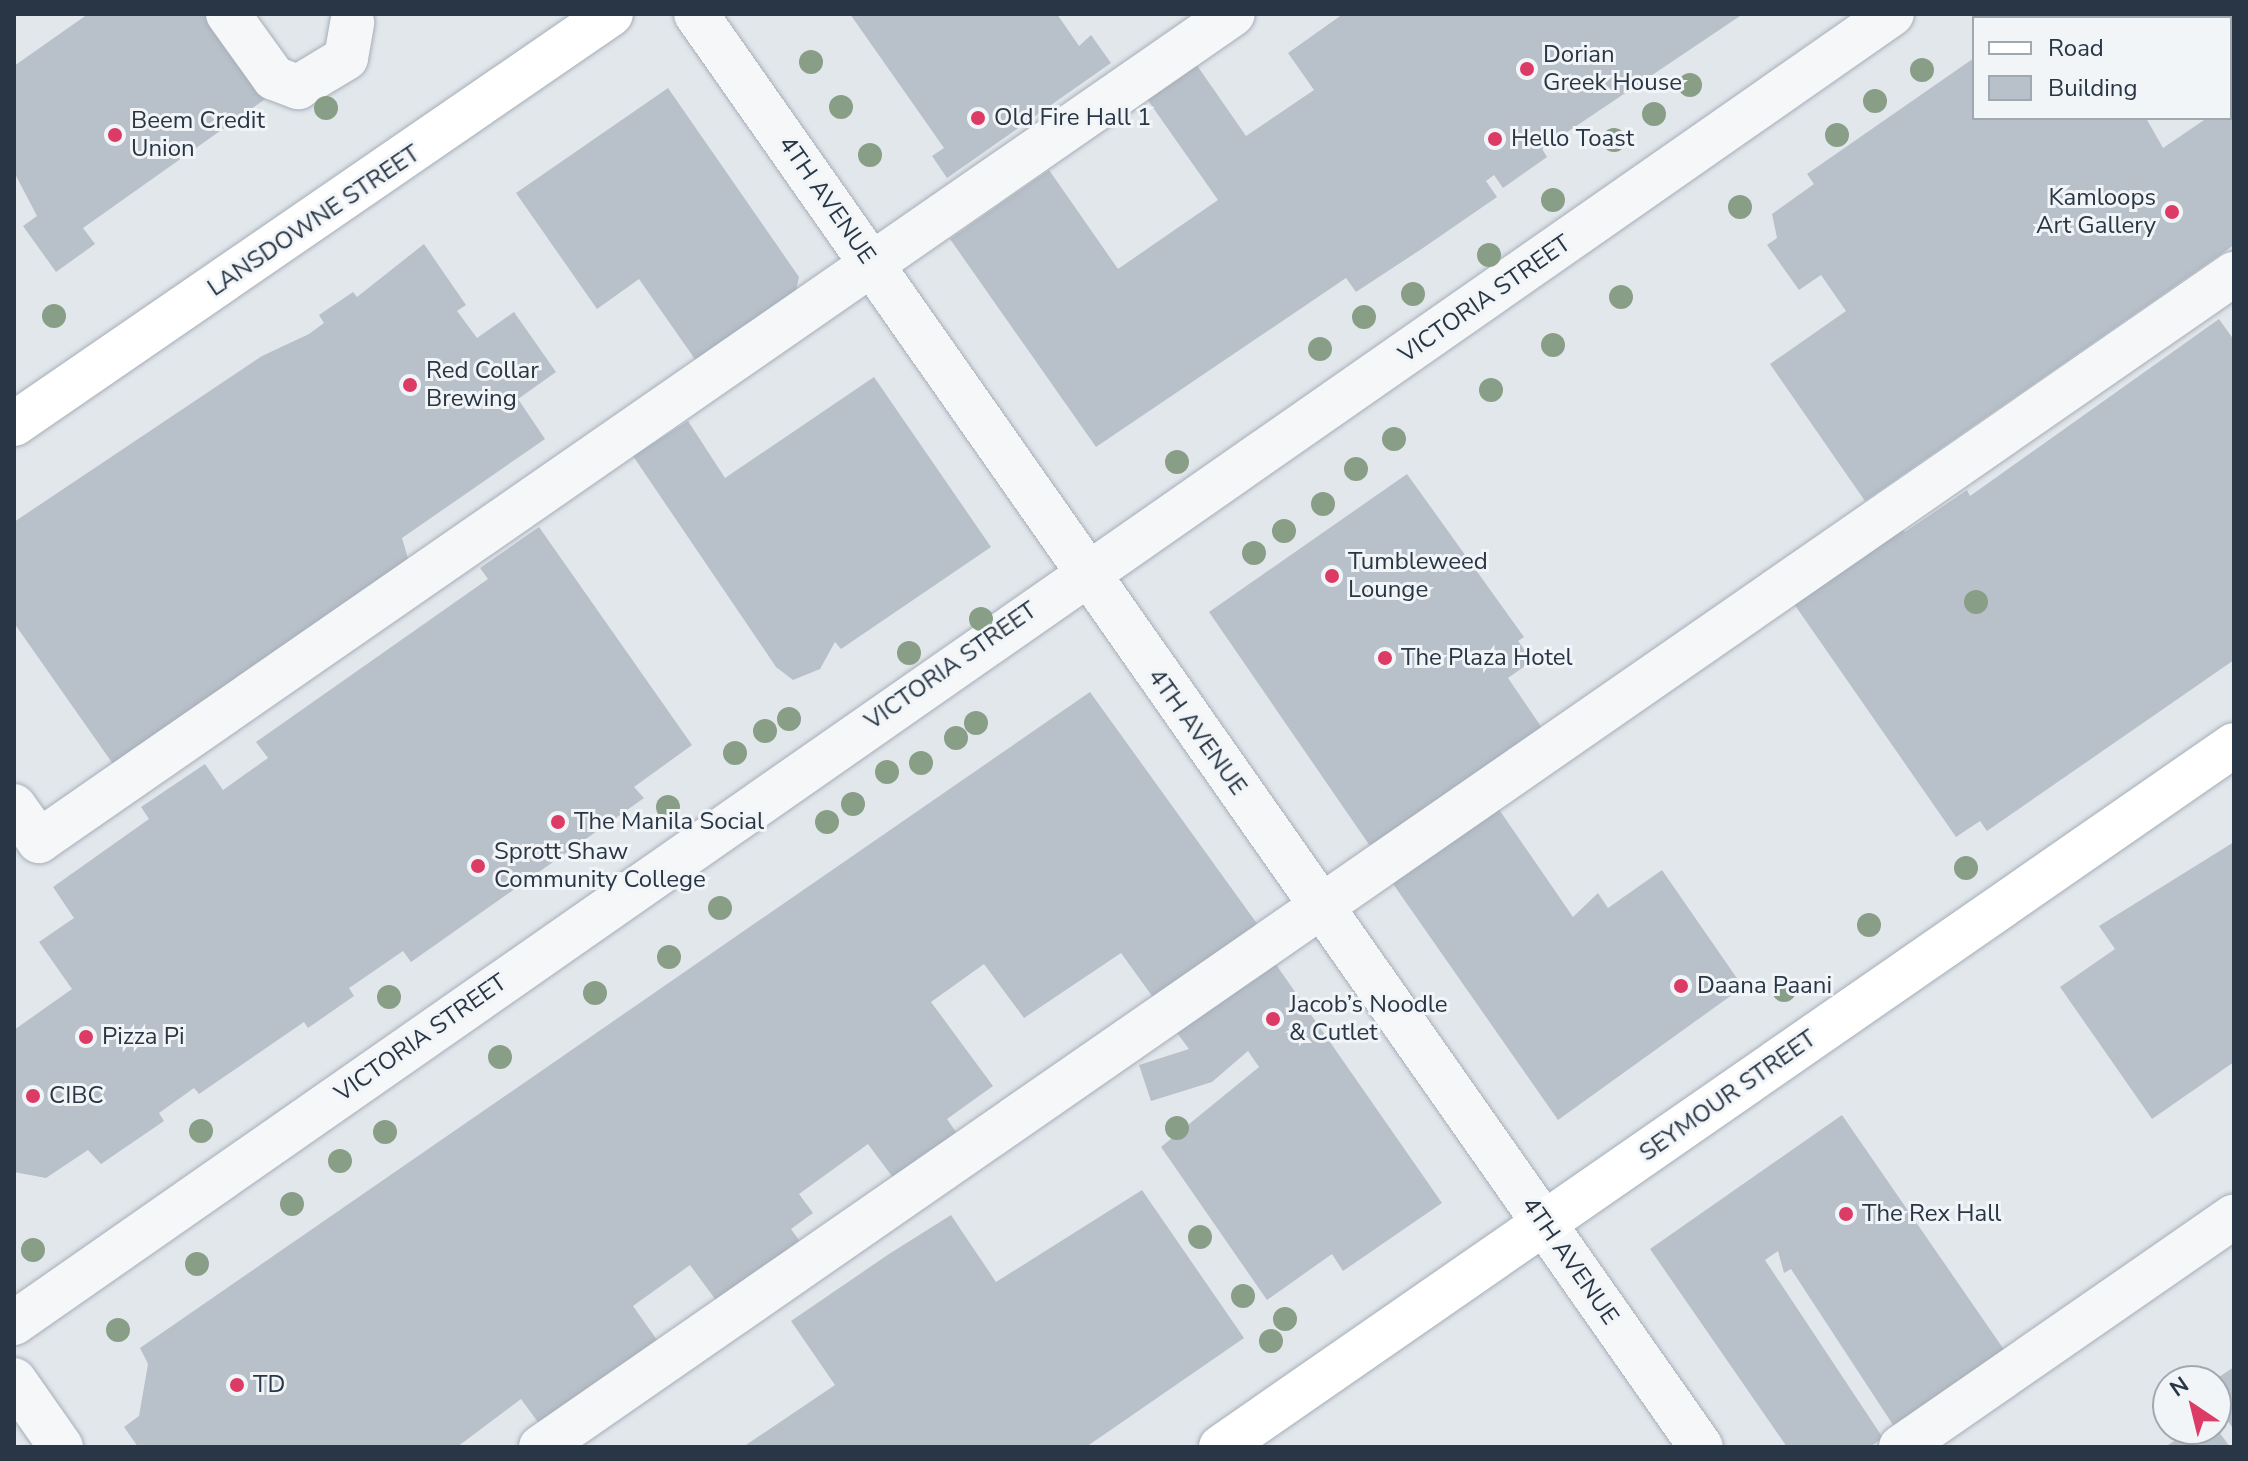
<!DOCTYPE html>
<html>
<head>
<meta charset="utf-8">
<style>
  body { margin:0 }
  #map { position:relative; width:2248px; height:1461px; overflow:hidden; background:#e2e7ec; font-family:"Nunito Sans",sans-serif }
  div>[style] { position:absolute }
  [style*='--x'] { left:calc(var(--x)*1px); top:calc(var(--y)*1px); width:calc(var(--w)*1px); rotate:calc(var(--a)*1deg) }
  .building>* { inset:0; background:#b8c0ca; transform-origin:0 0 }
  .roads { filter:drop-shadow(0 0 2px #a6aeb7) drop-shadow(0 0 2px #a6aeb7) }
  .minor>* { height:44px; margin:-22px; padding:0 22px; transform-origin:22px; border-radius:22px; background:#f5f7f9 }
  .major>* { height:44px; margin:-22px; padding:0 22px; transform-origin:22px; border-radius:22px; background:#fff }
  .trees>* { width:24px; height:24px; margin:-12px; border-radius:50%; background:#899e87 }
  .dots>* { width:22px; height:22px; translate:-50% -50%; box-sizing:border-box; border:4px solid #f2f5f8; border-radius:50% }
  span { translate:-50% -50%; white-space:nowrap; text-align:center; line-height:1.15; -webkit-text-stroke:6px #f2f5f8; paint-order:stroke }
  .poi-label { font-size:24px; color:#283645 }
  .left { translate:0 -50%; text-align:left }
  .right { translate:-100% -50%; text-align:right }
  .street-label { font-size:24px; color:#283645 }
  .frame { position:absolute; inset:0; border:16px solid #283645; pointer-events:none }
  .legend { position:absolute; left:1972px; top:16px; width:260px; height:104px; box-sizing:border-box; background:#f2f5f8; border:2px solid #a1a9b0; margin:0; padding:10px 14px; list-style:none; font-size:24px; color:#283645 }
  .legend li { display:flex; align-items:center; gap:16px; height:40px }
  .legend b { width:40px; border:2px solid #a1a9b0 }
  .north { position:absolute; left:2152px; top:1365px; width:80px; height:80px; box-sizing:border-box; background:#f2f5f8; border:2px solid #a1a9b0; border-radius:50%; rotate:325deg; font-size:22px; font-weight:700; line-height:32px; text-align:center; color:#283645 }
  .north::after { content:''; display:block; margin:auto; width:28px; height:36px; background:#dc3b65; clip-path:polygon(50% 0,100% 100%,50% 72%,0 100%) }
</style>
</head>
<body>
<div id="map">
  <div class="building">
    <i style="clip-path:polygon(88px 14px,210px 14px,268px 97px,83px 228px,95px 244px,56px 272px,23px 226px,37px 216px,14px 172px,14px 66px)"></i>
    <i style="clip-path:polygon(850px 14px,1057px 14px,1079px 46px,1091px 35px,1111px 63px,947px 178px,932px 156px,944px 148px)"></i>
    <i style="clip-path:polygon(1343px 14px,1743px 14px,1542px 149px,1547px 157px,1503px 188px,1494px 175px,1486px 181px,1497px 197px,1423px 248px,1356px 292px,1346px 278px,1096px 447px,950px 239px,1049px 170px,1118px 269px,1218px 200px,1147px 99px,1196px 64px,1246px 136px,1314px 90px,1288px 53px)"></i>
    <i style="left:2038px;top:14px;width:152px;height:7px"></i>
    <i style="clip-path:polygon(1974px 58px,1974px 118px,2146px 118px,2163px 148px,2207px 118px,2230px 118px,2234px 99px,2234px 245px,1865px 501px,1770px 364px,1846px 311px,1821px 275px,1799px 290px,1767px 245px,1777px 238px,1772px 214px,1814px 184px,1807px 174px)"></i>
    <i style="clip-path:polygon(668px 88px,799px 277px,794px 300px,699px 365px,639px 279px,597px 309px,516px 193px)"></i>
    <i style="clip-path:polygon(424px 244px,466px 305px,457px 311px,477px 338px,514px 312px,556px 372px,518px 399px,545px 439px,402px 538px,409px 562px,113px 764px,14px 623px,14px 522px,262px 356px,309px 334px,324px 323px,319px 315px,353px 292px,357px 297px)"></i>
    <i style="clip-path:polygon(2219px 319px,2234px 340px,2234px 660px,1987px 831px,1980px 821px,1956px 837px,1792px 601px,1901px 526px,1905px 532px,1967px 490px,1970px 496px)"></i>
    <i style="clip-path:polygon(874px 377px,991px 547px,841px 649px,835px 642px,820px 669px,793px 680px,776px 667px,633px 456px,688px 421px,725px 478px)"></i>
    <i style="clip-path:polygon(1407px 474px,1524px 637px,1518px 641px,1532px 661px,1508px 678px,1542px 728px,1370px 846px,1209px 612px)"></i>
    <i style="clip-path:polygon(539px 527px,692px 745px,634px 787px,644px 798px,411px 962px,403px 951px,355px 984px,349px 988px,354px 996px,308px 1028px,304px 1022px,199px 1094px,194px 1088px,159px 1113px,164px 1121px,101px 1164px,88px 1150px,46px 1178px,14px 1172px,14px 1030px,72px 989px,39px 942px,74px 918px,53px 887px,149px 819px,141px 807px,205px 764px,223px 790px,268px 758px,256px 742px,488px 579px,480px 568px)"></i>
    <i style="clip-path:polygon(1090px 692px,1258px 925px,1155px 1000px,1121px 953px,1024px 1018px,984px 964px,931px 1002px,993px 1086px,947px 1119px,956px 1132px,894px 1179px,868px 1144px,799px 1194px,813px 1213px,791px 1229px,801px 1243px,718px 1303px,690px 1265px,633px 1306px,657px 1340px,540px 1425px,521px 1399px,457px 1447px,138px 1447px,124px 1427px,139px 1416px,148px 1364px,140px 1348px)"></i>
    <i style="clip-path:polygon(1498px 808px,1573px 917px,1598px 893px,1608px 908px,1662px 870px,1743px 987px,1558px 1120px,1391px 881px)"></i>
    <i style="clip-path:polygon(2234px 842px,2234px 1062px,2152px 1119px,2060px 987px,2115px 949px,2099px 926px)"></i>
    <i style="clip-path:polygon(1275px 963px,1442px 1203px,1343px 1271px,1332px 1254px,1267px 1300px,1161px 1147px,1259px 1067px,1248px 1051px,1212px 1082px,1151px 1101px,1139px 1065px,1189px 1049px,1177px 1033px)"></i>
    <i style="clip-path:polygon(1842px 1115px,2007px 1354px,1897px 1431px,1791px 1269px,1784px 1273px,1778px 1251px,1765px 1260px,1883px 1438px,1870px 1447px,1787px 1447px,1650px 1249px)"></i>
    <i style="clip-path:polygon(1142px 1190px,1244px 1338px,1086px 1447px,743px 1447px,835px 1385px,791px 1321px,889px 1254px,951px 1215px,996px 1282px)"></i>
    <i style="clip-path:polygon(2234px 1367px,2234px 1430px,2216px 1404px,2216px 1379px)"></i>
    <i style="clip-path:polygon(2192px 1429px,2217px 1429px,2230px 1447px,2165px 1447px)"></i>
  </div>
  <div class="roads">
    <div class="minor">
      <i style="--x:228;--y:14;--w:79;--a:54.3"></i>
      <i style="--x:274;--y:78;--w:26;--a:21"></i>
      <i style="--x:298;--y:87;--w:56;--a:-31.1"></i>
      <i style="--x:346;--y:58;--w:36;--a:-80"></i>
      <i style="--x:696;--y:14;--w:1750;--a:54.96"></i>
      <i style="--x:14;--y:806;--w:43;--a:54.5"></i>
      <i style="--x:39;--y:841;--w:1452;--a:-34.71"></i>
      <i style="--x:14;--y:1323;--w:2289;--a:-34.88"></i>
      <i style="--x:14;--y:1380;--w:82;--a:55"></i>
      <i style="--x:541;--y:1447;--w:2060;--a:-34.72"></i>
      <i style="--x:1901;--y:1447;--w:405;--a:-34.7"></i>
    </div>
    <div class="major">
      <i style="--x:14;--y:424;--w:724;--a:-34.48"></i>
      <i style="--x:1221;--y:1447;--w:1232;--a:-34.72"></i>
    </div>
  </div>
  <div class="trees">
    <i style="left:811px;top:62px"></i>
    <i style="left:1922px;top:70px"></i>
    <i style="left:1690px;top:85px"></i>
    <i style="left:1875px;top:101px"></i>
    <i style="left:841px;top:107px"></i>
    <i style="left:326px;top:108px"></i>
    <i style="left:1654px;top:114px"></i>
    <i style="left:1837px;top:135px"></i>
    <i style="left:1614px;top:140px"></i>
    <i style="left:870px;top:155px"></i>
    <i style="left:1553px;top:200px"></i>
    <i style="left:1740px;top:207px"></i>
    <i style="left:1489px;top:255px"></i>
    <i style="left:1413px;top:294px"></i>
    <i style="left:1621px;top:297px"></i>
    <i style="left:54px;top:316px"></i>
    <i style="left:1364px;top:317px"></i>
    <i style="left:1553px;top:345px"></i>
    <i style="left:1320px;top:349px"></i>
    <i style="left:1491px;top:390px"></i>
    <i style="left:1394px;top:439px"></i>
    <i style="left:1177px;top:462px"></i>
    <i style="left:1356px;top:469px"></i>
    <i style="left:1323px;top:504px"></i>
    <i style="left:1284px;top:531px"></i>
    <i style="left:1254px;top:553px"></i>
    <i style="left:1976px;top:602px"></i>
    <i style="left:981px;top:619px"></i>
    <i style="left:909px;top:653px"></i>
    <i style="left:789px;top:719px"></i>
    <i style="left:976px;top:723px"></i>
    <i style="left:765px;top:731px"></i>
    <i style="left:956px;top:738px"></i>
    <i style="left:735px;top:753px"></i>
    <i style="left:921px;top:763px"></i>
    <i style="left:887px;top:772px"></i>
    <i style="left:853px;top:804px"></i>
    <i style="left:668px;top:807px"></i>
    <i style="left:827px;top:822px"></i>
    <i style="left:1966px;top:868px"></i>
    <i style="left:720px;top:908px"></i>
    <i style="left:1869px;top:925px"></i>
    <i style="left:669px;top:957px"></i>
    <i style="left:1784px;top:990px"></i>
    <i style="left:595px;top:993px"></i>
    <i style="left:389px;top:997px"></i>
    <i style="left:500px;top:1057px"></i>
    <i style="left:1177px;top:1128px"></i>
    <i style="left:201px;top:1131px"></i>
    <i style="left:385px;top:1132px"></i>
    <i style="left:340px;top:1161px"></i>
    <i style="left:292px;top:1204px"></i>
    <i style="left:1200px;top:1237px"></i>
    <i style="left:33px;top:1250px"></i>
    <i style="left:197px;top:1264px"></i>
    <i style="left:1243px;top:1296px"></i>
    <i style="left:1285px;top:1319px"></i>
    <i style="left:118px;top:1330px"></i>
    <i style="left:1271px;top:1341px"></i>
  </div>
  <div class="dots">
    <i style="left:1527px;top:69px;background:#dc3b65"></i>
    <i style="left:978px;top:118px;background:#dc3b65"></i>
    <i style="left:115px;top:135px;background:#dc3b65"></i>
    <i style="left:1495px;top:139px;background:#dc3b65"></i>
    <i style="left:2172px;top:212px;background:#dc3b65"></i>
    <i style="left:410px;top:385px;background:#dc3b65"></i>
    <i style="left:1332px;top:576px;background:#dc3b65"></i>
    <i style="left:1385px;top:658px;background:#dc3b65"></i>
    <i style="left:558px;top:822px;background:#dc3b65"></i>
    <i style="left:478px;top:866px;background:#dc3b65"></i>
    <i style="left:1681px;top:986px;background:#dc3b65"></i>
    <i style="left:1273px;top:1019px;background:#dc3b65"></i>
    <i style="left:86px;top:1037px;background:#dc3b65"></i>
    <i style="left:33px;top:1096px;background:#dc3b65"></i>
    <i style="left:1846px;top:1214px;background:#dc3b65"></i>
    <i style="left:237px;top:1385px;background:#dc3b65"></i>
  </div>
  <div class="poi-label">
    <span class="left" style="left:1543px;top:69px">Dorian<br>Greek House</span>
    <span class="left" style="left:994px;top:118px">Old Fire Hall 1</span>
    <span class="left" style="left:131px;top:135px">Beem Credit<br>Union</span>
    <span class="left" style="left:1511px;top:139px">Hello Toast</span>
    <span class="right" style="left:2156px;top:212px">Kamloops<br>Art Gallery</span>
    <span class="left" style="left:426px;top:385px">Red Collar<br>Brewing</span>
    <span class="left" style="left:1348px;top:576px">Tumbleweed<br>Lounge</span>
    <span class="left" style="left:1401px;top:658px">The Plaza Hotel</span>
    <span class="left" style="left:574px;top:822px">The Manila Social</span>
    <span class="left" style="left:494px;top:866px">Sprott Shaw<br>Community College</span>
    <span class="left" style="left:1697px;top:986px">Daana Paani</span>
    <span class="left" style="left:1289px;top:1019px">Jacob’s Noodle<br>&amp; Cutlet</span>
    <span class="left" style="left:102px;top:1037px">Pizza Pi</span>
    <span class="left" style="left:49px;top:1096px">CIBC</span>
    <span class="left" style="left:1862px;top:1214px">The Rex Hall</span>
    <span class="left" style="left:253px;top:1385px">TD</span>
  </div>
  <div class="street-label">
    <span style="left:827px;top:200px;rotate:55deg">4TH AVENUE</span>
    <span style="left:314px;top:221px;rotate:-34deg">LANSDOWNE STREET</span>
    <span style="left:1485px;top:299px;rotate:-35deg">VICTORIA STREET</span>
    <span style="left:951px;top:666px;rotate:-35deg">VICTORIA STREET</span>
    <span style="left:1197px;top:732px;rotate:54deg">4TH AVENUE</span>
    <span style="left:421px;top:1038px;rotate:-35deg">VICTORIA STREET</span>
    <span style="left:1728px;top:1096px;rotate:-35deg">SEYMOUR STREET</span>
    <span style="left:1570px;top:1261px;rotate:55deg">4TH AVENUE</span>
  </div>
  <div class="frame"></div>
  <ul class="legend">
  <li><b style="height:10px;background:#fff"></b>Road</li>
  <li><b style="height:22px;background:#b8c0ca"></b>Building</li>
  </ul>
  <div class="north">N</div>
</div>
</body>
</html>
